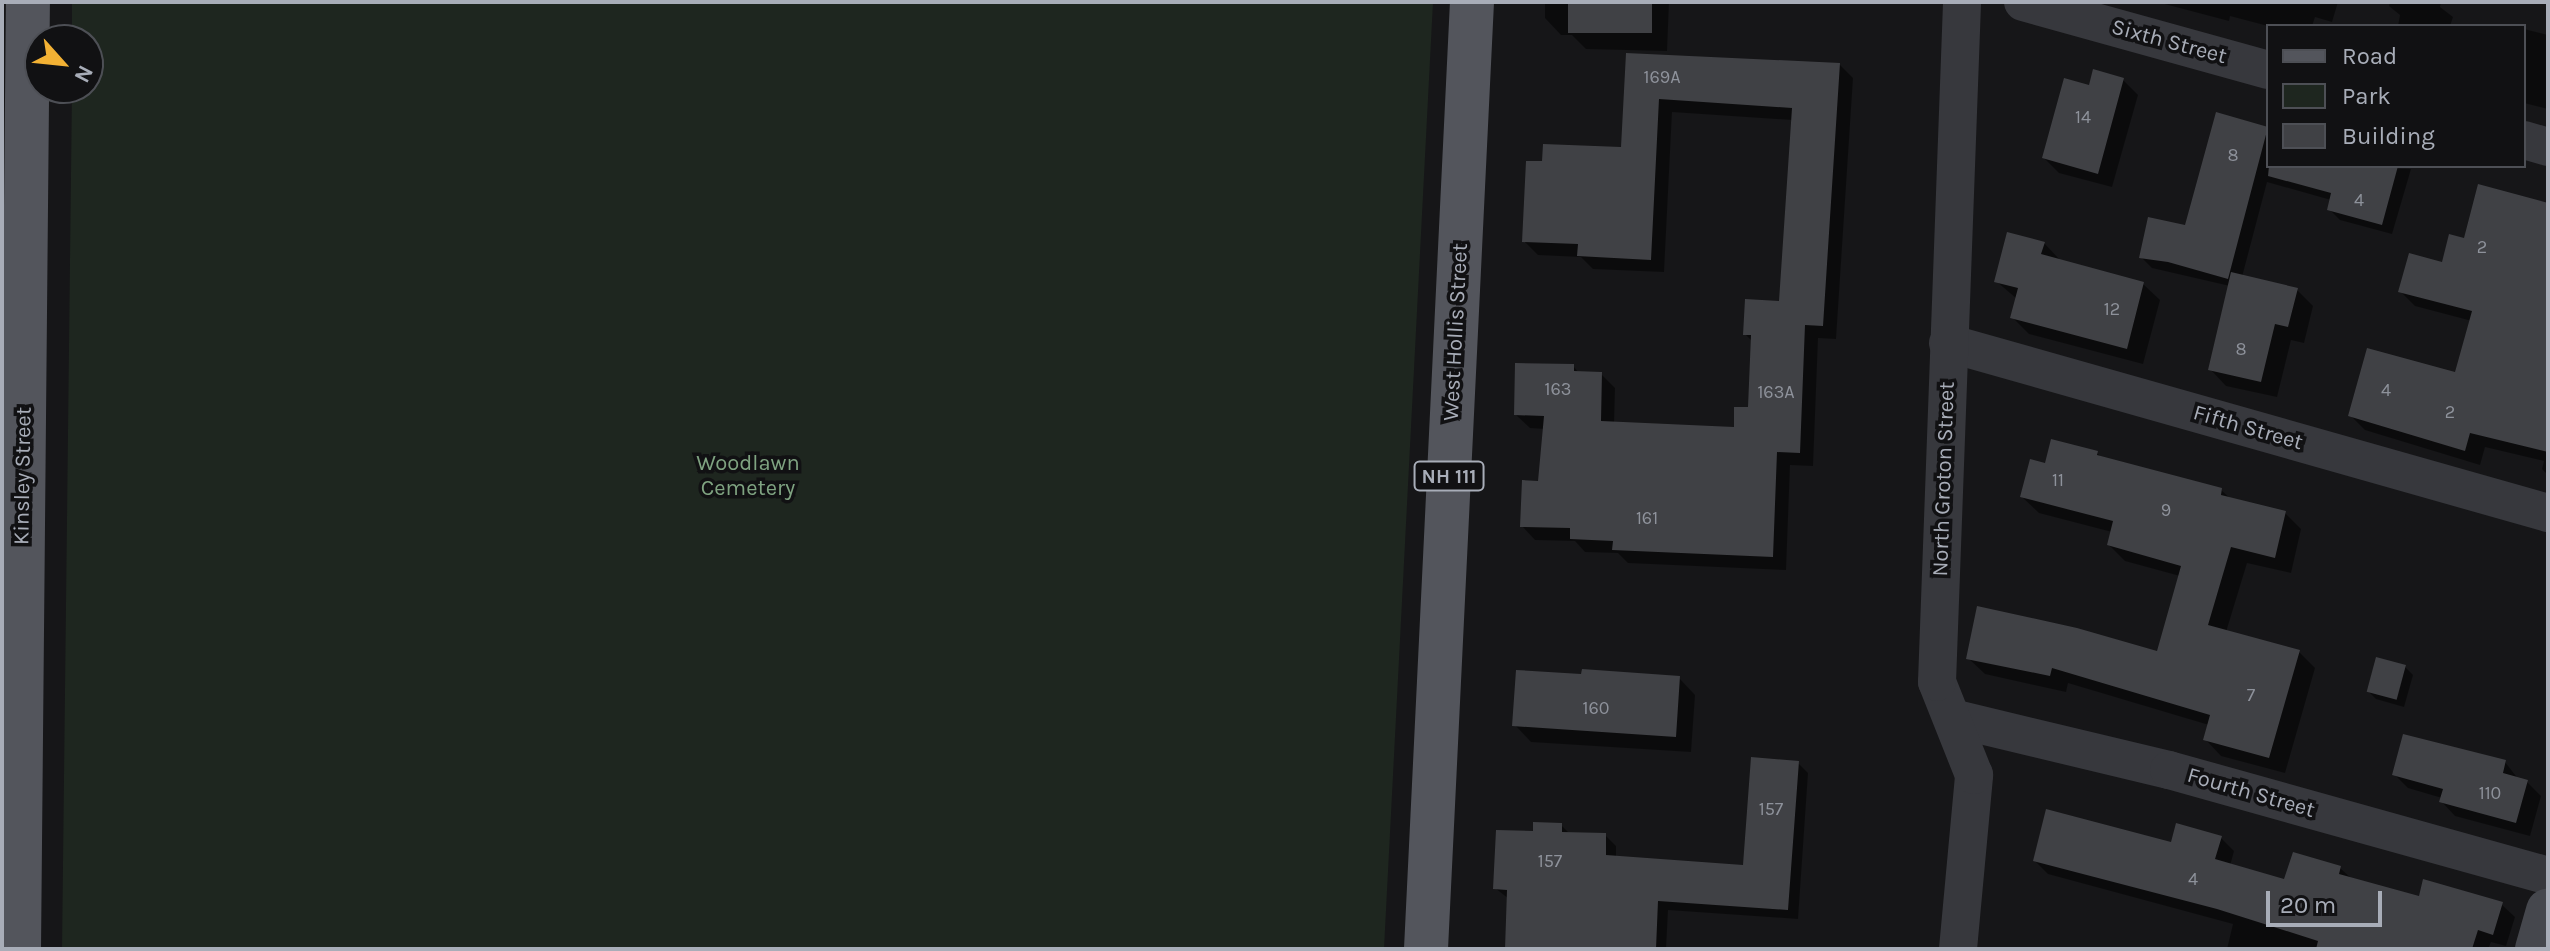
<!DOCTYPE html>
<html>
<head>
<meta charset="utf-8">
<style>
  body { margin:0 }
  #map { position:relative; width:2550px; height:951px; overflow:hidden; background:#161618; font-family:Karla,sans-serif }
  div>[style] { position:absolute }
  [style*='--x'] { left:calc(var(--x)*1px); top:calc(var(--y)*1px); width:calc(var(--w)*1px); rotate:calc(var(--a)*1deg) }
  .green>* { inset:0; background:#1e261f }
  .shadow>* { inset:0; background:#0007 }
  .building>* { inset:0; background:#404145; transform-origin:0 0 }
  .street>* { height:38px; margin:-19px; padding:0 19px; transform-origin:19px; border-radius:19px; background:#37383d }
  .secondary>* { height:44px; margin:-22px; padding:0 22px; transform-origin:22px; border-radius:22px; background:#45474d }
  .primary>* { height:44px; margin:-22px; padding:0 22px; transform-origin:22px; border-radius:22px; background:#53555c }
  span { translate:-50% -50%; white-space:nowrap; text-align:center; line-height:1.15; -webkit-text-stroke:7px #111113; paint-order:stroke }
  .number-label { font-size:18px; color:#8e929b }
  .number-label span { -webkit-text-stroke-width:0 }
  .shield-label span { padding:2px 6px; background:#111113; border:2px solid; border-radius:6px; -webkit-text-stroke-width:0 }
  .shield-label { font-size:20px; color:#a8adb8; font-weight:700 }
  .street-label { font-size:22px; color:#a8adb8 }
  .park-label { font-size:22px; color:#7fa381 }
  .frame { position:absolute; inset:0; border:4px solid #a8adb8; pointer-events:none }
  .legend { position:absolute; left:2266px; top:24px; width:260px; height:144px; box-sizing:border-box; background:#111113; border:2px solid #4d4f55; margin:0; padding:10px 14px; list-style:none; font-size:24px; color:#a8adb8 }
  .legend li { display:flex; align-items:center; gap:16px; height:40px }
  .legend b { width:40px; border:2px solid #4d4f55 }
  .north { position:absolute; left:24px; top:24px; width:80px; height:80px; box-sizing:border-box; background:#111113; border:2px solid #4d4f55; border-radius:50%; rotate:117deg; font-size:22px; font-weight:700; line-height:32px; text-align:center; color:#a8adb8 }
  .north::after { content:''; display:block; margin:auto; width:28px; height:36px; background:#f2b134; clip-path:polygon(50% 0,100% 100%,50% 72%,0 100%) }
  .scale { position:absolute; left:2266px; top:891px; width:116px; height:36px; box-sizing:border-box; border:4px solid #a8adb8; border-top:0; padding-left:10px; font-size:24px; line-height:28px; white-space:nowrap; color:#a8adb8; -webkit-text-stroke:6px #111113; paint-order:stroke }
</style>
</head>
<body>
<div id="map">
  <div class="green">
    <i style="clip-path:polygon(72px 2px,1433px 2px,1384px 949px,62px 949px,72px 88px,88px 88px,88px 40px,72px 40px)"></i>
  </div>
  <div class="shadow">
    <i style="clip-path:polygon(1545px 2px,1669px 2px,1667px 51px,1586px 49px,1572px 35px,1561px 35px,1545px 18px)"></i>
    <i style="clip-path:polygon(2157px 2px,2338px 2px,2332px 22px,2315px 17px,2312px 26px,2268px 26px,2230px 16px,2229px 21px)"></i>
    <i style="clip-path:polygon(2390px 2px,2441px 2px,2440px 7px,2453px 17px,2450px 26px,2398px 26px,2400px 15px,2389px 6px)"></i>
    <i style="clip-path:polygon(2524px 29px,2548px 35px,2548px 109px,2524px 103px)"></i>
    <i style="clip-path:polygon(1628px 55px,1840px 65px,1853px 78px,1836px 339px,1818px 338px,1813px 466px,1790px 465px,1786px 570px,1628px 563px,1618px 553px,1585px 552px,1575px 541px,1535px 540px,1522px 526px,1540px 483px,1545px 429px,1530px 428px,1516px 415px,1573px 366px,1580px 374px,1601px 374px,1615px 388px,1614px 424px,1736px 429px,1750px 409px,1753px 342px,1745px 334px,1781px 303px,1793px 120px,1672px 112px,1664px 272px,1593px 269px,1581px 257px,1538px 255px,1524px 241px,1544px 163px,1623px 149px)"></i>
    <i style="clip-path:polygon(2123px 80px,2138px 95px,2112px 187px,2059px 173px,2044px 158px)"></i>
    <i style="clip-path:polygon(2218px 114px,2268px 129px,2268px 166px,2411px 169px,2392px 234px,2340px 220px,2329px 209px,2331px 200px,2267px 182px,2242px 277px,2297px 290px,2313px 306px,2304px 343px,2291px 340px,2277px 397px,2226px 386px,2210px 369px,2230px 286px,2152px 268px,2141px 257px,2186px 227px)"></i>
    <i style="clip-path:polygon(2548px 216px,2548px 475px,2542px 469px,2544px 461px,2485px 447px,2480px 465px,2365px 430px,2350px 415px,2456px 375px,2472px 321px,2415px 306px,2400px 291px,2443px 265px,2465px 240px)"></i>
    <i style="clip-path:polygon(2044px 243px,2061px 261px,2143px 284px,2160px 300px,2143px 364px,2029px 334px,2012px 317px,2017px 299px,1996px 281px)"></i>
    <i style="clip-path:polygon(2097px 453px,2103px 459px,2221px 490px,2231px 499px,2285px 513px,2301px 529px,2291px 573px,2247px 563px,2226px 632px,2299px 652px,2315px 668px,2285px 773px,2221px 756px,2205px 739px,2209px 725px,2068px 683px,2066px 692px,1985px 674px,1968px 658px,2159px 653px,2180px 576px,2125px 561px,2109px 545px,2112px 532px,2039px 513px,2022px 497px,2046px 465px)"></i>
    <i style="clip-path:polygon(2405px 667px,2413px 675px,2404px 707px,2376px 699px,2368px 691px)"></i>
    <i style="clip-path:polygon(1679px 678px,1695px 695px,1691px 752px,1531px 742px,1515px 725px)"></i>
    <i style="clip-path:polygon(2505px 762px,2519px 780px,2527px 782px,2541px 796px,2530px 836px,2455px 816px,2441px 801px,2442px 798px,2408px 788px,2394px 774px)"></i>
    <i style="clip-path:polygon(1798px 763px,1808px 773px,1798px 919px,1668px 910px,1666px 949px,1507px 949px,1509px 899px,1495px 888px,1535px 833px,1561px 825px,1570px 834px,1605px 835px,1616px 846px,1616px 858px,1745px 867px)"></i>
    <i style="clip-path:polygon(2221px 838px,2234px 851px,2230px 866px,2286px 882px,2340px 868px,2352px 879px,2420px 899px,2501px 904px,2515px 917px,2506px 946px,2491px 942px,2488px 949px,2227px 949px,2233px 924px,2048px 874px,2035px 861px)"></i>
  </div>
  <div class="building">
    <i style="left:1568px;top:2px;width:84px;height:31px"></i>
    <i style="clip-path:polygon(1626px 53px,1840px 63px,1823px 326px,1805px 325px,1800px 453px,1777px 452px,1773px 557px,1612px 550px,1613px 541px,1570px 539px,1570px 528px,1520px 527px,1522px 480px,1538px 481px,1544px 416px,1514px 415px,1515px 363px,1574px 364px,1574px 371px,1602px 372px,1601px 421px,1734px 427px,1734px 407px,1748px 407px,1751px 335px,1743px 335px,1745px 299px,1779px 301px,1792px 108px,1659px 99px,1651px 260px,1577px 256px,1578px 244px,1522px 242px,1526px 161px,1542px 161px,1543px 144px,1621px 147px)"></i>
    <i style="clip-path:polygon(2093px 69px,2124px 78px,2098px 174px,2042px 158px,2064px 78px,2089px 85px)"></i>
    <i style="clip-path:polygon(2216px 112px,2268px 127px,2228px 279px,2168px 262px,2139px 258px,2148px 217px,2185px 225px)"></i>
    <i style="clip-path:polygon(2269px 166px,2398px 166px,2382px 225px,2327px 210px,2331px 193px,2268px 176px)"></i>
    <i style="clip-path:polygon(2478px 184px,2548px 203px,2548px 452px,2470px 433px,2465px 451px,2348px 416px,2367px 348px,2455px 372px,2472px 311px,2398px 292px,2409px 253px,2442px 262px,2449px 234px,2464px 238px)"></i>
    <i style="clip-path:polygon(2007px 232px,2045px 242px,2041px 254px,2144px 282px,2127px 349px,2010px 318px,2018px 288px,1994px 282px)"></i>
    <i style="clip-path:polygon(2231px 272px,2298px 288px,2288px 327px,2275px 324px,2261px 382px,2208px 370px)"></i>
    <i style="clip-path:polygon(2051px 439px,2098px 451px,2097px 455px,2222px 488px,2221px 495px,2286px 511px,2275px 558px,2231px 547px,2208px 625px,2300px 650px,2269px 758px,2203px 740px,2210px 715px,2052px 668px,2050px 676px,1966px 659px,1977px 606px,2077px 628px,2157px 651px,2181px 566px,2107px 545px,2113px 521px,2020px 497px,2030px 459px,2045px 463px)"></i>
    <i style="left:2376px;top:657px;width:31px;height:36px;rotate:15deg"></i>
    <i style="clip-path:polygon(1582px 669px,1680px 676px,1676px 737px,1512px 726px,1516px 670px,1581px 674px)"></i>
    <i style="clip-path:polygon(2403px 734px,2506px 760px,2503px 773px,2528px 780px,2516px 823px,2439px 802px,2443px 789px,2392px 775px)"></i>
    <i style="clip-path:polygon(1751px 757px,1799px 761px,1788px 910px,1658px 901px,1656px 949px,1505px 949px,1507px 890px,1493px 889px,1496px 830px,1533px 831px,1533px 822px,1562px 823px,1562px 832px,1606px 833px,1606px 855px,1743px 865px)"></i>
    <i style="clip-path:polygon(2046px 809px,2171px 842px,2176px 823px,2222px 836px,2215px 859px,2284px 879px,2293px 852px,2341px 866px,2339px 874px,2419px 896px,2423px 879px,2503px 902px,2493px 935px,2478px 930px,2472px 949px,2316px 949px,2318px 941px,2217px 909px,2033px 861px)"></i>
  </div>
  <div class="street">
    <i style="--x:2023;--y:2;--w:254;--a:15.5"></i>
    <i style="--x:2524;--y:140;--w:25;--a:16"></i>
    <i style="--x:1948;--y:343;--w:624;--a:15.82"></i>
    <i style="--x:1952;--y:718;--w:223;--a:13.5"></i>
    <i style="--x:2169;--y:770;--w:394;--a:15.6"></i>
    <i style="--x:1958;--y:949;--w:175;--a:-84.7"></i>
    <i style="--x:1974;--y:775;--w:100;--a:-111.7"></i>
    <i style="--x:1937;--y:682;--w:680;--a:-87.89"></i>
  </div>
  <div class="secondary">
    <i style="--x:2537;--y:949;--w:40;--a:-74"></i>
  </div>
  <div class="primary">
    <i style="--x:19;--y:949;--w:947;--a:-89.46"></i>
    <i style="--x:1426;--y:949;--w:948;--a:-87.22"></i>
  </div>
  <div class="number-label">
    <span style="left:1662px;top:77px">169A</span>
    <span style="left:2083px;top:117px">14</span>
    <span style="left:2233px;top:155px">8</span>
    <span style="left:2359px;top:200px">4</span>
    <span style="left:2482px;top:247px">2</span>
    <span style="left:2112px;top:309px">12</span>
    <span style="left:2241px;top:349px">8</span>
    <span style="left:1558px;top:389px">163</span>
    <span style="left:2386px;top:390px">4</span>
    <span style="left:1776px;top:392px">163A</span>
    <span style="left:2450px;top:412px">2</span>
    <span style="left:2058px;top:480px">11</span>
    <span style="left:2166px;top:510px">9</span>
    <span style="left:1647px;top:518px">161</span>
    <span style="left:2251px;top:695px">7</span>
    <span style="left:1596px;top:708px">160</span>
    <span style="left:2490px;top:793px">110</span>
    <span style="left:1771px;top:809px">157</span>
    <span style="left:1550px;top:861px">157</span>
    <span style="left:2193px;top:879px">4</span>
  </div>
  <div class="shield-label">
    <span style="left:1449px;top:476px">NH 111</span>
  </div>
  <div class="street-label">
    <span style="left:2169px;top:42px;rotate:15deg">Sixth Street</span>
    <span style="left:1456px;top:332px;rotate:-87deg">West Hollis Street</span>
    <span style="left:2248px;top:428px;rotate:16deg">Fifth Street</span>
    <span style="left:23px;top:476px;rotate:-89deg">Kinsley Street</span>
    <span style="left:1944px;top:479px;rotate:-88deg">North Groton Street</span>
    <span style="left:2251px;top:793px;rotate:16deg">Fourth Street</span>
  </div>
  <div class="park-label">
    <span style="left:748px;top:476px">Woodlawn<br>Cemetery</span>
  </div>
  <div class="frame"></div>
  <ul class="legend">
  <li><b style="height:10px;background:#53555c"></b>Road</li>
  <li><b style="height:22px;background:#1e261f"></b>Park</li>
  <li><b style="height:22px;background:#404145"></b>Building</li>
  </ul>
  <div class="north">N</div>
  <div class="scale">20 m</div>
</div>
</body>
</html>
